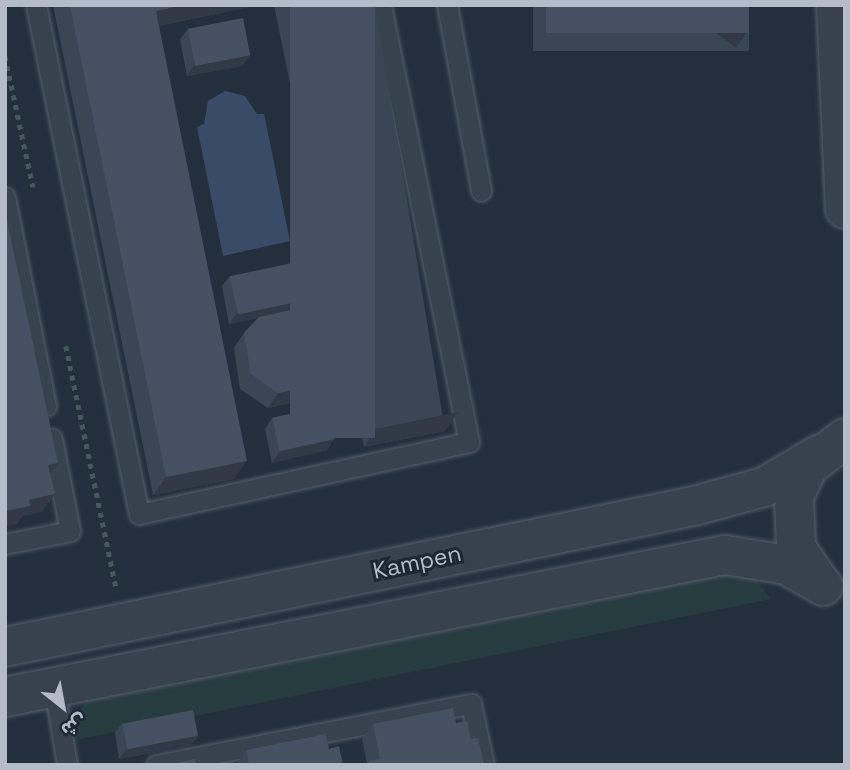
<!DOCTYPE html>
<html>
<head>
<meta charset="utf-8">
<style>
  body { margin:0 }
  #map { position:relative; width:850px; height:770px; overflow:hidden; background:#242f3e; font-family:"Space Grotesk","Noto Sans Arabic",sans-serif }
  div>[style] { position:absolute }
  [style*='--x'] { left:calc(var(--x)*1px); top:calc(var(--y)*1px); width:calc(var(--w)*1px); rotate:calc(var(--a)*1deg) }
  .green>* { inset:0; background:#263c3f }
  .water>* { inset:0; background:#394c67 }
  .path>* { height:4.5px; margin-top:-2.25px; transform-origin:0; background:repeating-linear-gradient(90deg,#44595c 0 5px,transparent 0 10px) }
  .roads { filter:drop-shadow(0 0 2px #565f6c) drop-shadow(0 0 2px #565f6c) }
  .service>* { height:19px; margin:-9.5px; padding:0 9.5px; transform-origin:9.5px; border-radius:9.5px; background:#38414e }
  .tertiary>* { height:38px; margin:-19px; padding:0 19px; transform-origin:19px; border-radius:19px; background:#38414e }
  .wall>* { inset:0; background:#3b4654; transform-origin:0 0 }
  .shaded-wall>* { inset:0; background:#303945; transform-origin:0 0 }
  .building>* { inset:0; background:#455162; transform-origin:0 0 }
  span { translate:-50% -50%; white-space:nowrap; text-align:center; line-height:1.15; -webkit-text-stroke:6px #1d2633; paint-order:stroke }
  .street-label { font-size:23px; color:#b4bcc9 }
  .frame { position:absolute; inset:0; border:7px solid #b4bcc9; pointer-events:none }
  .north { position:absolute; left:28px; top:672px; width:70px; height:70px; -webkit-text-stroke:5px #1d2633; paint-order:stroke; rotate:149deg; font-size:19px; font-weight:700; line-height:28px; text-align:center; color:#b4bcc9 }
  .north::after { content:''; display:block; margin:auto; width:24px; height:32px; background:#b4bcc9; clip-path:polygon(50% 0,100% 100%,50% 72%,0 100%) }
</style>
</head>
<body>
<div id="map">
  <div class="green">
    <i style="clip-path:polygon(715px 572px,754px 578px,771px 599px,76px 740px,73px 733px,74px 721px,87px 700px)"></i>
  </div>
  <div class="water">
    <i style="clip-path:polygon(225px 91px,245px 96px,257px 114px,264px 114px,290px 241px,223px 256px,197px 127px,204px 124px,208px 101px)"></i>
  </div>
  <div class="path">
    <i style="--x:5;--y:56;--w:134;--a:77.9"></i>
    <i style="--x:66;--y:346;--w:247;--a:78.3"></i>
  </div>
  <div class="roads">
    <div class="service">
      <i style="--x:36;--y:5;--w:519;--a:78.56"></i>
      <i style="--x:139;--y:514;--w:338;--a:-12.3"></i>
      <i style="--x:469;--y:442;--w:446;--a:-101.4"></i>
      <i style="--x:447;--y:5;--w:189;--a:79.6"></i>
      <i style="--x:5;--y:197;--w:213;--a:78.9"></i>
      <i style="--x:5;--y:544;--w:66;--a:-11.3"></i>
      <i style="--x:70;--y:531;--w:94;--a:-101.1"></i>
      <i style="--x:54;--y:687;--w:79;--a:80.5"></i>
      <i style="--x:156;--y:765;--w:321;--a:-11"></i>
      <i style="--x:471;--y:704;--w:62;--a:78"></i>
    </div>
    <div class="tertiary">
      <i style="--x:836;--y:5;--w:204;--a:87.5"></i>
      <i style="--x:820;--y:583;--w:42;--a:-124.4"></i>
      <i style="--x:796;--y:548;--w:51;--a:-92.2"></i>
      <i style="--x:794;--y:497;--w:33;--a:-65"></i>
      <i style="--x:808;--y:467;--w:47;--a:-38.1"></i>
      <i style="--x:5;--y:647;--w:703;--a:-11.57"></i>
      <i style="--x:694;--y:506;--w:73;--a:-15.2"></i>
      <i style="--x:764;--y:487;--w:65;--a:-30.5"></i>
      <i style="--x:5;--y:697;--w:734;--a:-11.16"></i>
      <i style="--x:725;--y:555;--w:63;--a:9.2"></i>
      <i style="--x:787;--y:565;--w:42;--a:30.3"></i>
    </div>
  </div>
  <div class="wall">
    <i style="clip-path:polygon(53px 5px,258px 5px,159px 26px,234px 479px,153px 495px)"></i>
    <i style="clip-path:polygon(274px 5px,375px 5px,445px 431px,364px 447px)"></i>
    <i style="left:533px;top:5px;width:216px;height:46px"></i>
    <i style="clip-path:polygon(188px 29px,250px 55px,242px 66px,187px 76px,180px 39px)"></i>
    <i style="clip-path:polygon(230px 276px,319px 297px,312px 308px,310px 308px,308px 399px,268px 408px,240px 389px,234px 348px,244px 333px,258px 318px,229px 324px,222px 286px)"></i>
    <i style="clip-path:polygon(272px 418px,334px 439px,327px 450px,272px 463px,265px 429px)"></i>
    <i style="clip-path:polygon(122px 723px,198px 736px,190px 746px,119px 759px,115px 733px)"></i>
    <i style="clip-path:polygon(456px 723px,471px 739px,484px 765px,366px 765px,367px 763px,362px 739px,373px 724px)"></i>
    <i style="clip-path:polygon(329px 749px,343px 765px,236px 765px,246px 750px)"></i>
  </div>
  <div class="shaded-wall">
    <i style="clip-path:polygon(183px 5px,258px 5px,144px 29px,156px 11px)"></i>
    <i style="left:749px;top:30px;width:22px;height:203px;rotate:126deg"></i>
    <i style="clip-path:polygon(250px 55px,242px 66px,187px 76px,194px 65px)"></i>
    <i style="clip-path:polygon(319px 297px,312px 308px,229px 324px,237px 313px)"></i>
    <i style="clip-path:polygon(318px 385px,308px 399px,268px 408px,278px 393px)"></i>
    <i style="clip-path:polygon(458px 412px,445px 431px,364px 447px,376px 429px)"></i>
    <i style="clip-path:polygon(334px 439px,327px 450px,272px 463px,279px 452px)"></i>
    <i style="clip-path:polygon(247px 461px,234px 479px,153px 495px,166px 477px)"></i>
    <i style="clip-path:polygon(58px 463px,45px 481px,48px 465px)"></i>
    <i style="clip-path:polygon(55px 494px,42px 512px,23px 516px,17px 524px,5px 527px,5px 511px,29px 500px)"></i>
    <i style="clip-path:polygon(198px 736px,190px 746px,119px 759px,127px 749px)"></i>
  </div>
  <div class="building">
    <i style="clip-path:polygon(70px 5px,183px 5px,156px 11px,247px 461px,166px 477px)"></i>
    <i style="left:290px;top:5px;width:85px;height:433px"></i>
    <i style="left:546px;top:5px;width:203px;height:28px"></i>
    <i style="left:243px;top:18px;width:38px;height:56px;rotate:79deg"></i>
    <i style="clip-path:polygon(5px 211px,58px 463px,48px 465px,55px 494px,29px 500px,30px 506px,5px 511px)"></i>
    <i style="left:311px;top:259px;width:39px;height:83px;rotate:78deg"></i>
    <i style="clip-path:polygon(308px 306px,329px 323px,334px 361px,318px 385px,278px 393px,251px 374px,244px 333px,259px 317px)"></i>
    <i style="left:327px;top:406px;width:34px;height:56px;rotate:78deg"></i>
    <i style="clip-path:polygon(453px 708px,456px 723px,467px 721px,471px 739px,478px 738px,484px 765px,369px 765px,369px 761px,380px 759px,373px 724px)"></i>
    <i style="left:193px;top:710px;width:26px;height:72px;rotate:79deg"></i>
    <i style="clip-path:polygon(326px 734px,329px 749px,339px 746px,343px 765px,249px 765px,246px 750px)"></i>
    <i style="clip-path:polygon(195px 759px,196px 765px,168px 765px)"></i>
  </div>
  <div class="street-label">
    <span style="left:417px;top:562px;rotate:-12deg">Kampen</span>
  </div>
  <div class="frame"></div>
  <div class="north">ش</div>
</div>
</body>
</html>
